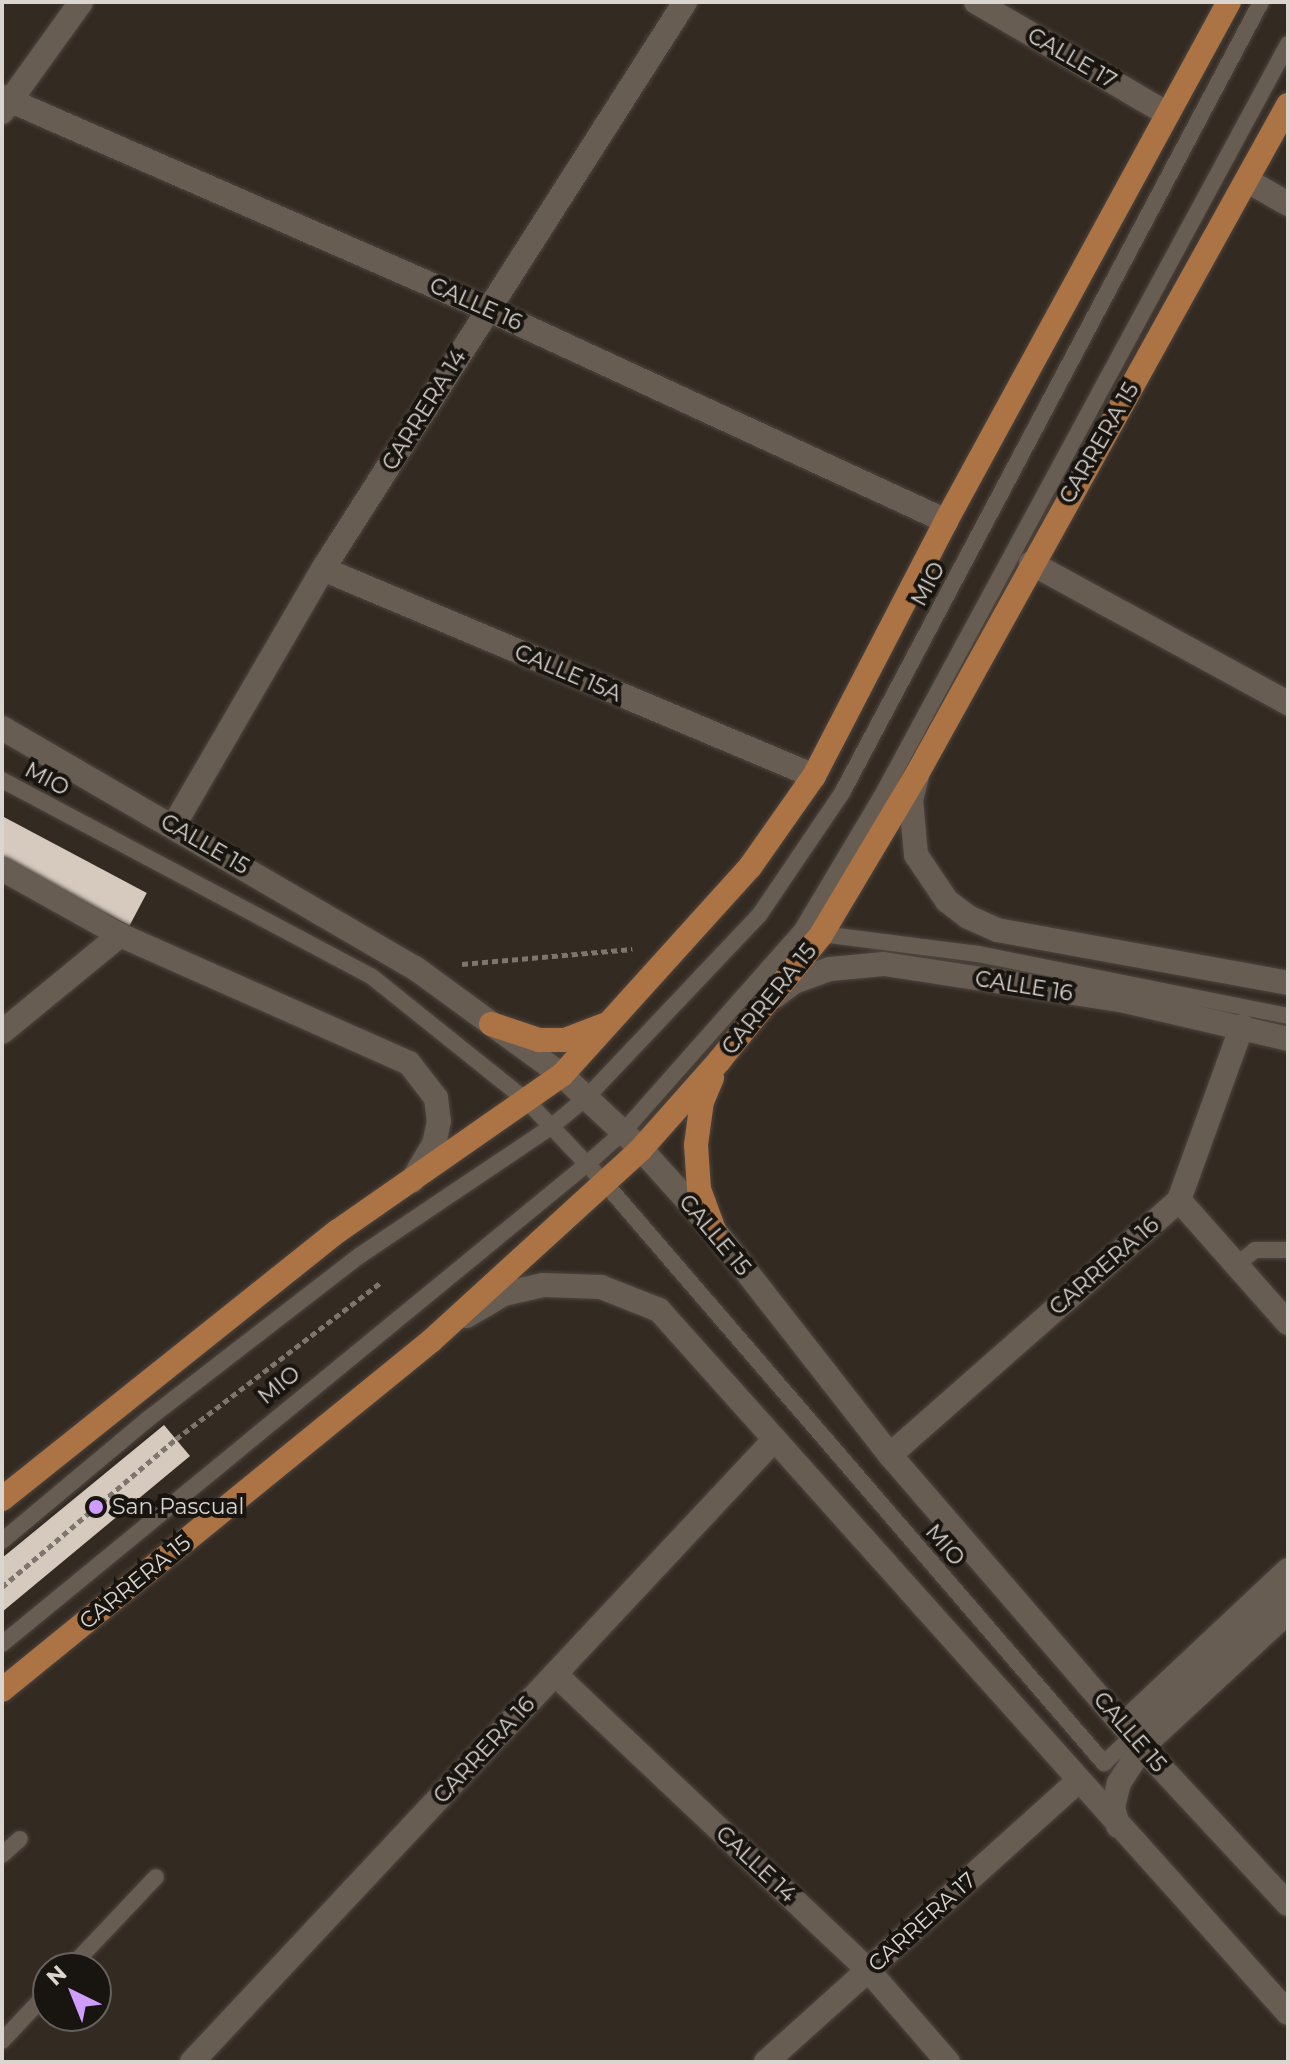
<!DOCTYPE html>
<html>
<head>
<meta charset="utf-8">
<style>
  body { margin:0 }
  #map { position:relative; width:1290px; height:2064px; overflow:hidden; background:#332a22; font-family:Montserrat,sans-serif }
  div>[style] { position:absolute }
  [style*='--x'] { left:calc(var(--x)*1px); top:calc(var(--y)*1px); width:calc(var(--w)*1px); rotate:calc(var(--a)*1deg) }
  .building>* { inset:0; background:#d6cabf; transform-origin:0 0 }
  .path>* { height:5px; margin-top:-2.5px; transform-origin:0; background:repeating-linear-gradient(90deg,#7d756e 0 6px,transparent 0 10px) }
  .roads { filter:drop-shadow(0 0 2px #4d453e) drop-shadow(0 0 2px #4d453e) }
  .lane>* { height:16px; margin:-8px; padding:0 8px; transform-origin:8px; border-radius:8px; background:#675d53 }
  .street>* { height:24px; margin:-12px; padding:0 12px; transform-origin:12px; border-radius:12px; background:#675d53 }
  .secondary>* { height:24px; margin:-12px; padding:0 12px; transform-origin:12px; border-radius:12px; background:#675d53 }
  .primary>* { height:24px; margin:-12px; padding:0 12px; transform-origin:12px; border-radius:12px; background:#ac7345 }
  .dots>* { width:22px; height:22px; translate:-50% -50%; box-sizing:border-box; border:4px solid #181410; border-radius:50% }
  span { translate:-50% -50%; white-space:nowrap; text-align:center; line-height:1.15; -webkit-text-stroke:8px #181410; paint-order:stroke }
  .street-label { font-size:22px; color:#dbd5cf }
  .poi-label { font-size:22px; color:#dbd5cf }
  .left { translate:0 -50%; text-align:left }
  .frame { position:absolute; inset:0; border:4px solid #dbd5cf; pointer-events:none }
  .north { position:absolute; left:32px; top:1952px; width:80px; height:80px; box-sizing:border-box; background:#181410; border:2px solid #66615c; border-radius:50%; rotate:317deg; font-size:22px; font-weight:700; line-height:32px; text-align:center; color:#dbd5cf }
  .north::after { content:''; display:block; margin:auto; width:28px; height:36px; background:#d09dff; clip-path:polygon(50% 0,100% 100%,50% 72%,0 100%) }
</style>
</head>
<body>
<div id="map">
  <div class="building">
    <i style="left:2px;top:816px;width:164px;height:37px;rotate:28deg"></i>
    <i style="clip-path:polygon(164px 1425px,190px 1456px,2px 1612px,2px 1558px)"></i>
  </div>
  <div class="path">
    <i style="--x:462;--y:964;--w:171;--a:-5"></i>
    <i style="--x:2;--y:1587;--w:228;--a:-40.4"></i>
    <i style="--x:176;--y:1439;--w:258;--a:-37.4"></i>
  </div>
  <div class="roads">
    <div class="lane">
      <i style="--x:2;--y:780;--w:418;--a:28"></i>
      <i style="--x:371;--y:976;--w:201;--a:38.7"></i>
      <i style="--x:528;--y:1102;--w:110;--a:46.5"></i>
      <i style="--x:604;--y:1182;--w:767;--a:49.29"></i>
      <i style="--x:1104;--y:1763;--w:252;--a:-43.1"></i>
      <i style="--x:814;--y:933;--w:165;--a:7.3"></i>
      <i style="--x:978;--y:954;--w:316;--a:11.3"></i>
      <i style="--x:1236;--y:1265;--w:24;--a:-38"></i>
      <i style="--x:1255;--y:1250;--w:33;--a:0"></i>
      <i style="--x:2;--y:1541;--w:190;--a:-39.9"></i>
      <i style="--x:148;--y:1419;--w:267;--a:-37.7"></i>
      <i style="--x:359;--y:1256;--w:231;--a:-33.9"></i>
      <i style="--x:551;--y:1127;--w:47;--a:-39.8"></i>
      <i style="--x:587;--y:1097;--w:252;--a:-46.6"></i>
      <i style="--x:760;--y:914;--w:146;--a:-55.9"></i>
      <i style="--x:842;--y:793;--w:895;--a:-62.09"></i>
      <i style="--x:2;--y:1644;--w:757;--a:-39.37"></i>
      <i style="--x:587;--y:1164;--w:48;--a:-41.6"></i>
      <i style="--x:623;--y:1132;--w:268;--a:-48.5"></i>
      <i style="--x:801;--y:931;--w:156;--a:-59.2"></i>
      <i style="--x:881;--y:797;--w:856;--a:-61.61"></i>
      <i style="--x:2;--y:1855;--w:24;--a:-42"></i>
      <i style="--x:70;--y:1968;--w:125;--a:-46.6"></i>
      <i style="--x:2;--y:2041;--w:67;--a:-46.8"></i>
    </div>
    <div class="street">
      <i style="--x:976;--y:2;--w:222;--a:30.3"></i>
      <i style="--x:2;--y:97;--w:529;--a:23.61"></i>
      <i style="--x:487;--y:309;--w:506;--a:24.79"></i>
      <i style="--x:2;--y:112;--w:135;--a:-54.3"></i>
      <i style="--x:1248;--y:181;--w:46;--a:29.9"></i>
      <i style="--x:1031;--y:563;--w:293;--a:28.6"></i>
      <i style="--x:323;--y:569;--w:533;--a:22.86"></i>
      <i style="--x:174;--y:825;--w:296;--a:-59.8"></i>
      <i style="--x:323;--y:569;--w:673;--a:-57.44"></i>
      <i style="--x:2;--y:869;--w:135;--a:29.2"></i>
      <i style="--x:120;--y:935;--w:316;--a:23.9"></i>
      <i style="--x:409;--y:1063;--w:44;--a:52.4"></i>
      <i style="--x:436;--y:1098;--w:23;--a:83"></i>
      <i style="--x:439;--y:1121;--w:24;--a:102"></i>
      <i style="--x:434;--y:1144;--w:43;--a:120.7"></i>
      <i style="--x:2;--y:1032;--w:153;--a:-39.4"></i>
      <i style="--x:1179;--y:1200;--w:164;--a:48.5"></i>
      <i style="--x:890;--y:1455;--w:385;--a:-41.4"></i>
      <i style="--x:1179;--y:1200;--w:185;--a:-70.1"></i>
      <i style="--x:555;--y:1674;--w:431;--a:43.4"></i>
      <i style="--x:868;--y:1970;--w:122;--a:49"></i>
      <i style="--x:1123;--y:1725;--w:226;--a:-43.2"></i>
      <i style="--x:1142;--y:1747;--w:199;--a:-42.8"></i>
      <i style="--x:192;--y:2062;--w:853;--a:-46.9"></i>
      <i style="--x:766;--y:2062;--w:420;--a:-42"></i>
    </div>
    <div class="secondary">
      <i style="--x:2;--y:728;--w:478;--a:30.2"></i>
      <i style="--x:415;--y:968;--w:182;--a:36.1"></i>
      <i style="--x:562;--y:1075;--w:108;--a:43.1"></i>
      <i style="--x:641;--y:1149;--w:109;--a:48"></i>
      <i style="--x:714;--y:1230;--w:286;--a:52"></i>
      <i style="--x:890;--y:1455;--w:386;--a:49.2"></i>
      <i style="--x:1142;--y:1747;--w:214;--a:47.1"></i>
      <i style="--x:917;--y:776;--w:25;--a:104"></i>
      <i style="--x:911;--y:800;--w:55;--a:84.8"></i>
      <i style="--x:916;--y:855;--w:55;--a:56"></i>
      <i style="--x:947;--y:901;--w:26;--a:37"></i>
      <i style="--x:968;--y:917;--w:32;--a:24"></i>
      <i style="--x:997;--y:930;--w:296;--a:10.3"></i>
      <i style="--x:774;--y:997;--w:25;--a:-37"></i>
      <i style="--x:794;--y:982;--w:38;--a:-20"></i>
      <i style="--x:830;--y:969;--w:54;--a:-5.3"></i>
      <i style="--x:884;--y:964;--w:244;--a:8.7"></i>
      <i style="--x:1125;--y:1001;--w:167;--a:13.1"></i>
      <i style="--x:466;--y:1316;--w:44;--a:-30.1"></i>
      <i style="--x:504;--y:1294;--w:40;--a:-13"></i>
      <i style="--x:543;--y:1285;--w:58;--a:2"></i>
      <i style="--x:601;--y:1287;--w:62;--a:21.6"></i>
      <i style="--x:659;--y:1310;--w:943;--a:48.18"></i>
      <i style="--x:1118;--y:1826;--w:20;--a:-105"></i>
      <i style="--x:1113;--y:1807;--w:25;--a:-76"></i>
      <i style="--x:1119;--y:1783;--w:43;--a:-57.4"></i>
    </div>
    <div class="primary">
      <i style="--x:491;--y:1024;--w:51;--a:18.4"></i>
      <i style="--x:539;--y:1040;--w:26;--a:0"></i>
      <i style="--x:565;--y:1040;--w:42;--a:-21"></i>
      <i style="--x:712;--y:1078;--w:25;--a:113"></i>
      <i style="--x:702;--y:1101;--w:44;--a:97.8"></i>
      <i style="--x:696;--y:1145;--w:44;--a:86.1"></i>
      <i style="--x:699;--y:1189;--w:44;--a:69.9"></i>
      <i style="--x:2;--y:1499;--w:430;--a:-38.6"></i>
      <i style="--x:338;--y:1231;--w:273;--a:-34.9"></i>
      <i style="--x:562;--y:1075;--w:280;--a:-47.9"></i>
      <i style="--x:750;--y:867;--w:111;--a:-54.9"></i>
      <i style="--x:814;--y:776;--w:287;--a:-62.6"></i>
      <i style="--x:946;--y:521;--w:591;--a:-61.4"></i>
      <i style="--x:2;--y:1690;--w:553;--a:-39.13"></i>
      <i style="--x:431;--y:1341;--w:285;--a:-42.4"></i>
      <i style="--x:641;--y:1149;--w:118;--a:-48.4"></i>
      <i style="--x:719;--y:1061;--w:162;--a:-51"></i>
      <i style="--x:821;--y:935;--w:187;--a:-59.2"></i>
      <i style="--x:917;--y:774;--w:765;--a:-60.99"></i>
    </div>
  </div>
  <div class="dots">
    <i style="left:96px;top:1507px;background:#d09dff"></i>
  </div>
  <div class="street-label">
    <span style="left:1072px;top:58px;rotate:30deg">CALLE 17</span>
    <span style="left:476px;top:304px;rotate:24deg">CALLE 16</span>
    <span style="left:424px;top:410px;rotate:-58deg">CARRERA 14</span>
    <span style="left:1099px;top:443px;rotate:-60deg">CARRERA 15</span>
    <span style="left:928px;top:584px;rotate:-62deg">MIO</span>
    <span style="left:568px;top:673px;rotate:23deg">CALLE 15A</span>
    <span style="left:47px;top:779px;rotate:28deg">MIO</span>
    <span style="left:205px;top:844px;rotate:30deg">CALLE 15</span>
    <span style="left:1024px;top:986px;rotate:9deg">CALLE 16</span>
    <span style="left:769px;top:999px;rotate:-51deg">CARRERA 15</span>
    <span style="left:715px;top:1235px;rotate:50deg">CALLE 15</span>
    <span style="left:1104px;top:1266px;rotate:-41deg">CARRERA 16</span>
    <span style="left:279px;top:1385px;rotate:-39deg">MIO</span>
    <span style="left:945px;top:1545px;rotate:49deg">MIO</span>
    <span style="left:135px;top:1582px;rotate:-39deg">CARRERA 15</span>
    <span style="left:1130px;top:1732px;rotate:49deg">CALLE 15</span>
    <span style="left:484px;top:1750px;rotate:-47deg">CARRERA 16</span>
    <span style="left:756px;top:1864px;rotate:43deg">CALLE 14</span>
    <span style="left:922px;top:1922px;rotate:-42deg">CARRERA 17</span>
  </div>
  <div class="poi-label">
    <span class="left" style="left:112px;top:1507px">San Pascual</span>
  </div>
  <div class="frame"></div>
  <div class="north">N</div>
</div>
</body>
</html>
